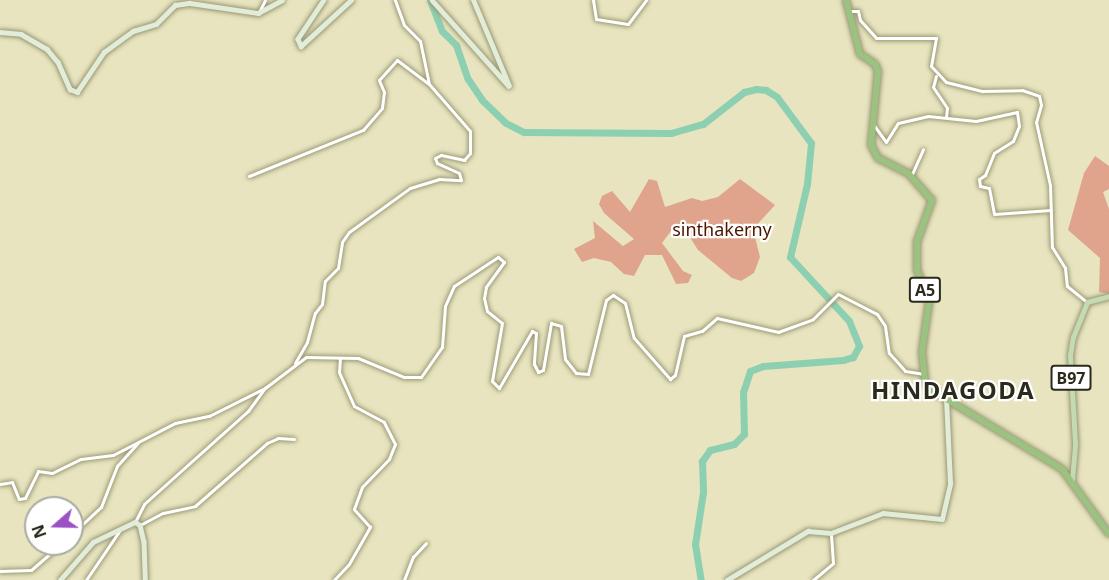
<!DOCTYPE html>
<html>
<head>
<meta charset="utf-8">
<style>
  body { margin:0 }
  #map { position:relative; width:1109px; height:580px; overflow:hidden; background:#e7e4bf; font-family:"Noto Sans",sans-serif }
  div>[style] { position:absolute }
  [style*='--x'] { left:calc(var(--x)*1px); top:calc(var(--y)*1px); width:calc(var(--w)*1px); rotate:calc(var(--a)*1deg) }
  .green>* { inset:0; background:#e0a48c }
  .river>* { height:7px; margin:-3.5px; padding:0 3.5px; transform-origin:3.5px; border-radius:3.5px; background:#8dd0b1 }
  .roads { filter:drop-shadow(0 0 2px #9a9774) drop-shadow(0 0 2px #9a9774) }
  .street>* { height:3px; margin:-1.5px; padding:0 1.5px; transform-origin:1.5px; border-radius:1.5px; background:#fff }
  .secondary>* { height:4.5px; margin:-2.25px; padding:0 2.25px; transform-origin:2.25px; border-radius:2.25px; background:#e1edd9 }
  .primary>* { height:5px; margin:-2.5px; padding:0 2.5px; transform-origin:2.5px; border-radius:2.5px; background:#c3dab3 }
  .highway>* { height:6px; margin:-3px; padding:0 3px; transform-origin:3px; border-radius:3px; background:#9bc281 }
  span { translate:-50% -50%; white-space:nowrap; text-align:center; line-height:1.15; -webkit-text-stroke:4.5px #fff; paint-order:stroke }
  .shield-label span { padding:2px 4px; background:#fff; border:2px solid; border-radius:4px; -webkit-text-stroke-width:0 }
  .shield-label { font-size:16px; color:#2b2a1c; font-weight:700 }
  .park-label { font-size:18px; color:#4c1500 }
  .district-label { font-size:24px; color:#2b2a1c; font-weight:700; letter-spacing:1.5px }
  .north { position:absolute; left:24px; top:496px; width:60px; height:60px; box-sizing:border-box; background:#fff; border:2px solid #aaaaa4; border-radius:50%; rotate:250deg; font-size:16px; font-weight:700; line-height:24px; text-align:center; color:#2b2a1c }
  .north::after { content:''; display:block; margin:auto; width:21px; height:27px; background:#9b52c5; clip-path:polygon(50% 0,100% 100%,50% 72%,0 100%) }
</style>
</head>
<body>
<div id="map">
  <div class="green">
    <i style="clip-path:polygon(1095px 156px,1109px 166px,1109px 189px,1103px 192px,1109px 209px,1109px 294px,1099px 292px,1100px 258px,1068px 230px,1084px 173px)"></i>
    <i style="clip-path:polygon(649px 179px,657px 181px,665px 207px,692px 198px,702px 201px,718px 197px,740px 179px,775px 205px,753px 229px,760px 257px,754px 273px,741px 281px,732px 278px,698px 250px,682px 225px,674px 227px,662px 243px,683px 271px,692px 275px,688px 283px,676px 284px,662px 255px,645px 255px,634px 276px,624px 274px,611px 262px,594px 258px,582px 262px,574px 249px,595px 238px,593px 221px,623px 246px,634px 239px,604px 213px,599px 204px,602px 196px,612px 191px,630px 212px)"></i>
  </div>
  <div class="river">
    <i style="--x:430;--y:0;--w:33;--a:69"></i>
    <i style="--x:442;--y:31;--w:20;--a:45"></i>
    <i style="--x:456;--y:45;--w:36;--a:71"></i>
    <i style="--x:468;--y:79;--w:25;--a:56"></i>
    <i style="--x:482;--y:100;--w:33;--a:44"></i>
    <i style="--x:506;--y:123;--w:20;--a:27"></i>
    <i style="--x:524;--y:132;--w:147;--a:0.4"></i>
    <i style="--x:671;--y:133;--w:33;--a:-16"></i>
    <i style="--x:703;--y:124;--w:52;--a:-38"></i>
    <i style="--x:744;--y:92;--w:12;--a:-14"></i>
    <i style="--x:756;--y:89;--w:10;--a:6"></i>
    <i style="--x:766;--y:90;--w:13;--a:32"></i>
    <i style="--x:777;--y:97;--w:57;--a:53.5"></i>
    <i style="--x:811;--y:143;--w:41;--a:95.6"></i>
    <i style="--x:807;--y:184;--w:75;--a:103.1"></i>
    <i style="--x:790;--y:257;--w:87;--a:47.3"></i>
    <i style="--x:849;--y:321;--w:27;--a:68"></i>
    <i style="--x:859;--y:346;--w:13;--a:119"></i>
    <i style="--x:853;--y:357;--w:10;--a:163"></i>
    <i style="--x:843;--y:360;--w:80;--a:175.7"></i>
    <i style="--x:763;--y:366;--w:14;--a:159"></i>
    <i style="--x:750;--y:371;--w:22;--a:108"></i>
    <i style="--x:743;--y:392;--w:42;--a:88.6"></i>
    <i style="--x:744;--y:434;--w:14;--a:135"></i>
    <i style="--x:734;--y:444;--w:25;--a:166"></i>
    <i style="--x:710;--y:450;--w:14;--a:126"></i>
    <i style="--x:702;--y:461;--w:31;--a:88"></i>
    <i style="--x:703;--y:492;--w:53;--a:98.7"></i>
    <i style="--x:695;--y:544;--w:36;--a:81"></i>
  </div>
  <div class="roads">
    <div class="street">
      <i style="--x:593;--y:0;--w:19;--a:81"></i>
      <i style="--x:596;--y:19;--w:32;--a:9"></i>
      <i style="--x:628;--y:24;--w:30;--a:-53"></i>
      <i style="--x:850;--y:11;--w:8;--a:0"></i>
      <i style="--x:858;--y:11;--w:9;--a:77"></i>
      <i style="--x:860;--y:20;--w:24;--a:48"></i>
      <i style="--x:876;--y:38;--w:60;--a:0"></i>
      <i style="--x:936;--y:38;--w:28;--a:100"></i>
      <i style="--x:931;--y:66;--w:22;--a:47"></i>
      <i style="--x:946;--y:82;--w:38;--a:14"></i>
      <i style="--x:983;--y:91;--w:39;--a:-1"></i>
      <i style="--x:1022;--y:90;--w:18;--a:19"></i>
      <i style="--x:259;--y:12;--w:13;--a:-63"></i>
      <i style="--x:936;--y:76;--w:11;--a:105"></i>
      <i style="--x:933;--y:87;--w:25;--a:56"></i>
      <i style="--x:947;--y:108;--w:9;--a:96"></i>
      <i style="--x:1039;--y:96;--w:9;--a:77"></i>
      <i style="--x:1041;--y:105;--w:18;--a:106"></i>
      <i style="--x:1036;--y:122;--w:65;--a:77.5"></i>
      <i style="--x:1050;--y:185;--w:62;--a:88.2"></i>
      <i style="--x:1052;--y:247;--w:25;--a:58"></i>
      <i style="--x:1065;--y:268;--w:18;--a:84"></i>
      <i style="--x:1067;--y:286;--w:26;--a:39"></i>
      <i style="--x:873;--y:124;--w:22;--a:54"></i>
      <i style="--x:886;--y:142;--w:22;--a:-58"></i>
      <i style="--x:898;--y:123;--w:31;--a:-13"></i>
      <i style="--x:928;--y:116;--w:48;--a:5.9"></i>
      <i style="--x:976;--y:121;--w:42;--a:-12.4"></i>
      <i style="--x:1017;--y:112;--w:14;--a:82"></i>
      <i style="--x:1019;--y:126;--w:16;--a:112"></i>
      <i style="--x:1013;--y:141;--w:22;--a:148"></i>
      <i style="--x:994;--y:153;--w:24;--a:112"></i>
      <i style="--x:985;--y:175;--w:7;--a:146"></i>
      <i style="--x:979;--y:179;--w:7;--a:82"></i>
      <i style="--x:980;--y:186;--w:9;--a:13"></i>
      <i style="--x:989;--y:188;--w:26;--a:79"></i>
      <i style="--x:994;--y:214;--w:57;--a:-4"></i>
      <i style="--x:912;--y:174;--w:27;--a:-66"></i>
      <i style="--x:249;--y:176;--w:123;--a:-22"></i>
      <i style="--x:363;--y:130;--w:29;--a:-49"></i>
      <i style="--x:382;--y:108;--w:16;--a:-83"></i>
      <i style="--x:384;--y:92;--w:13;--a:-113"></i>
      <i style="--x:379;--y:80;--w:27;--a:-48"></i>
      <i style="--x:397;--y:60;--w:39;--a:37"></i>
      <i style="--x:295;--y:363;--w:24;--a:-60"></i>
      <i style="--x:307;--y:342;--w:30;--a:-75"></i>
      <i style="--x:315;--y:313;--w:11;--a:-52"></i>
      <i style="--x:322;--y:304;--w:23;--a:-83"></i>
      <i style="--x:325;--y:281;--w:18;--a:-45"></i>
      <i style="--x:338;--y:268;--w:26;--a:-81"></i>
      <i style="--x:342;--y:242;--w:12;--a:-55"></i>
      <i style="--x:349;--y:232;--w:75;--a:-35.8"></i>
      <i style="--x:410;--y:188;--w:30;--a:-17"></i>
      <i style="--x:439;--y:179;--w:22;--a:3"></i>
      <i style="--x:461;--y:180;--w:7;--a:-106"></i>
      <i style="--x:459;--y:173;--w:24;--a:-156"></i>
      <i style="--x:437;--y:163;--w:5;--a:-112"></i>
      <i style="--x:435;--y:158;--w:7;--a:-27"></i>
      <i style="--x:441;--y:155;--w:24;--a:12"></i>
      <i style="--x:464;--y:160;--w:9;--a:-49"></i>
      <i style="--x:470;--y:153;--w:22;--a:-90"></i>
      <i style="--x:470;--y:131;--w:62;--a:-131.1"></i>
      <i style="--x:429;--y:84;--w:44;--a:-101.8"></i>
      <i style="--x:420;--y:41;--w:23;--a:-135"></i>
      <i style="--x:404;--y:25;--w:27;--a:-110"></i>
      <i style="--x:0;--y:484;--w:12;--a:-9"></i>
      <i style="--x:12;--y:482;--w:18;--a:68"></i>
      <i style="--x:19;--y:499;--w:6;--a:-9"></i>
      <i style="--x:25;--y:498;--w:30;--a:-64"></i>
      <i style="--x:38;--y:471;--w:14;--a:8"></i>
      <i style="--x:52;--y:473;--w:32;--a:-26"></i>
      <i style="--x:81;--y:459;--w:32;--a:-7"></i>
      <i style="--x:113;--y:455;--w:70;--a:-27.3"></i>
      <i style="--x:175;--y:423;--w:35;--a:-12"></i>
      <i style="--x:209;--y:416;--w:60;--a:-26.6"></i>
      <i style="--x:135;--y:522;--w:20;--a:-63"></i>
      <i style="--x:144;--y:504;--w:140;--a:-41.8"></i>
      <i style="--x:248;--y:411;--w:29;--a:-54"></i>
      <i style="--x:265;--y:388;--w:51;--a:-37.1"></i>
      <i style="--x:306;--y:357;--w:52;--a:1.1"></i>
      <i style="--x:358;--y:358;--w:50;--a:22.4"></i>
      <i style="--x:404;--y:377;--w:17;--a:0"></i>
      <i style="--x:421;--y:377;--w:37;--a:-55"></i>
      <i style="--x:442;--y:347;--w:41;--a:-85.8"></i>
      <i style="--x:445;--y:306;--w:22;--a:-66"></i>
      <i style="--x:454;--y:286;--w:53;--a:-33.4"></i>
      <i style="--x:498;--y:257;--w:8;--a:40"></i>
      <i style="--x:504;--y:262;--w:31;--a:126"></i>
      <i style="--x:486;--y:287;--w:11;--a:100"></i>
      <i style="--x:484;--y:298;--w:13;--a:77"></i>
      <i style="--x:487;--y:311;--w:19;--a:39"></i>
      <i style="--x:502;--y:323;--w:59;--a:99.8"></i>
      <i style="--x:492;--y:381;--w:10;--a:45"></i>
      <i style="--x:499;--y:388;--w:66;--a:-59.9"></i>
      <i style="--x:532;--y:331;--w:4;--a:27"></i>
      <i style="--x:536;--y:333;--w:31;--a:94"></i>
      <i style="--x:534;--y:364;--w:9;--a:63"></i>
      <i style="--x:538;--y:372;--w:5;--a:-22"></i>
      <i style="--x:543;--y:370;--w:48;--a:-80.3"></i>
      <i style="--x:551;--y:323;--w:10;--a:17"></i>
      <i style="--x:561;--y:326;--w:33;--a:83"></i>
      <i style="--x:565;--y:359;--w:18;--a:52"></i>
      <i style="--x:576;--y:373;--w:12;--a:5"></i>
      <i style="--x:588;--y:374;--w:76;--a:-76.3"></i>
      <i style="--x:606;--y:300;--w:9;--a:-36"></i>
      <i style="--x:613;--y:295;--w:14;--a:34"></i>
      <i style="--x:625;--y:303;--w:36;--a:76"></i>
      <i style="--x:634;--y:338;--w:55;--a:48.7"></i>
      <i style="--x:670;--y:379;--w:6;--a:-39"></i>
      <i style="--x:675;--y:375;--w:40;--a:-77"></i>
      <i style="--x:684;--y:336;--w:19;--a:-16"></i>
      <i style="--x:702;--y:331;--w:20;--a:-41"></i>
      <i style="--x:717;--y:318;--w:63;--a:12.9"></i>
      <i style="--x:778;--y:332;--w:37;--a:-20"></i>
      <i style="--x:813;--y:319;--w:35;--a:-45"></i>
      <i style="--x:838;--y:294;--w:44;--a:27.1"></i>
      <i style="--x:877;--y:314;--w:14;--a:56"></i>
      <i style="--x:885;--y:326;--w:27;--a:82"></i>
      <i style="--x:889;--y:353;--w:24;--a:48"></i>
      <i style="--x:905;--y:371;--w:18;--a:9"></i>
      <i style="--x:140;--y:525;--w:26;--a:-28"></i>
      <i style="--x:163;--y:513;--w:33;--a:-12"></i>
      <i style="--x:195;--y:506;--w:96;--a:-41.2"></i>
      <i style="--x:267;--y:443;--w:12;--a:-24"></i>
      <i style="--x:278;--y:438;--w:16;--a:4"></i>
      <i style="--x:72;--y:534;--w:40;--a:-43"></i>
      <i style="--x:101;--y:507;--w:44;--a:-68.7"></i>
      <i style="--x:117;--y:466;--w:31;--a:-48"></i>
      <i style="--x:0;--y:571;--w:31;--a:-2"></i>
      <i style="--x:31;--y:570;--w:40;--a:-41"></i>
      <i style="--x:86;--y:580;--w:60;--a:-55.8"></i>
      <i style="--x:334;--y:580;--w:22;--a:-47"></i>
      <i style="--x:349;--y:564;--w:43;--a:-60.4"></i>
      <i style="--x:370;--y:527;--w:24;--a:-132"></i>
      <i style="--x:354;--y:509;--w:23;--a:-70"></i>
      <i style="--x:362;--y:487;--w:39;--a:-46"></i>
      <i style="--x:389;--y:459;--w:16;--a:-68"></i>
      <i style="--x:395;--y:444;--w:25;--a:-117"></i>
      <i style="--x:384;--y:422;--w:34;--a:-152"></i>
      <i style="--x:354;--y:406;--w:37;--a:-114"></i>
      <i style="--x:339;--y:372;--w:14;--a:-86"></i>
      <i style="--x:404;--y:580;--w:25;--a:-69"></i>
      <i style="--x:413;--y:557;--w:19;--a:-47"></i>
      <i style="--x:813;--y:580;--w:26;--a:-40"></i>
      <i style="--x:833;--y:563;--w:30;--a:-94"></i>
    </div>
    <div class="secondary">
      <i style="--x:324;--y:0;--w:47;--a:123.7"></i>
      <i style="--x:298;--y:39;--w:8;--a:67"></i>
      <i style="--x:301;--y:46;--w:68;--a:-42.6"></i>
      <i style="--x:432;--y:0;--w:115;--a:48.2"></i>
      <i style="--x:509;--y:86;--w:93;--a:-112.7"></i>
      <i style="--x:0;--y:32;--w:21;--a:5"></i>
      <i style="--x:21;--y:34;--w:30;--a:30"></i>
      <i style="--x:47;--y:49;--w:17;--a:50"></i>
      <i style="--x:58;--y:62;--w:30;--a:66"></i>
      <i style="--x:70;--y:89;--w:8;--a:23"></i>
      <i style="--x:77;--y:92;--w:48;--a:-56"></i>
      <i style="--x:104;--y:52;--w:36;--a:-36"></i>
      <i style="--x:133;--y:31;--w:24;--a:-17"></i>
      <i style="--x:156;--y:24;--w:27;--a:-45"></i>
      <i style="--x:175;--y:5;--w:15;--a:-8"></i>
      <i style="--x:190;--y:3;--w:69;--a:8.4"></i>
      <i style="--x:258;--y:13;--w:27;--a:-28"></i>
      <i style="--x:60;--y:580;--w:50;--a:-49"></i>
      <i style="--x:93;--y:542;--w:47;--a:-25.5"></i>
      <i style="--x:135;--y:522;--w:6;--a:31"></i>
      <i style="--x:140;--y:525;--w:17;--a:77"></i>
      <i style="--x:144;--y:542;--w:38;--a:88"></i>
      <i style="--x:727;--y:580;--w:95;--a:-31.2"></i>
      <i style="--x:808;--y:531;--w:23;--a:5"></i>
      <i style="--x:831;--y:533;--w:56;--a:-21"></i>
      <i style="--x:883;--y:513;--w:59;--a:5.8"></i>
      <i style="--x:942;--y:519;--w:37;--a:-77"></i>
      <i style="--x:950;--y:483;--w:85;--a:-92.7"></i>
    </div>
    <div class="primary">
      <i style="--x:1072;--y:480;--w:37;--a:-85"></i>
      <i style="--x:1075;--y:443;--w:88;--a:-93.3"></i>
      <i style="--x:1070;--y:355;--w:18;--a:-81"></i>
      <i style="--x:1073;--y:337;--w:38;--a:-68"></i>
      <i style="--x:1087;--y:302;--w:23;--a:-15"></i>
    </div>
    <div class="highway">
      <i style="--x:846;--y:0;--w:56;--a:75.5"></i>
      <i style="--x:860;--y:54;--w:18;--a:34"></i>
      <i style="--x:875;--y:64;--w:8;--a:67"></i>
      <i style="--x:878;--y:71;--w:74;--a:95.4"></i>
      <i style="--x:871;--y:145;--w:15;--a:62"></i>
      <i style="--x:878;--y:158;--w:35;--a:27"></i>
      <i style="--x:909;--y:174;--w:35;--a:49"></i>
      <i style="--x:932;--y:200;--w:45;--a:109.7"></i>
      <i style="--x:917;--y:242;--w:28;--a:90"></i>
      <i style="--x:917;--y:270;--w:34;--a:69"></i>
      <i style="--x:929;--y:302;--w:50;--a:98"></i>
      <i style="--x:922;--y:352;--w:30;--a:84"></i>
      <i style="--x:925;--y:382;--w:9;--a:54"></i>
      <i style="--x:930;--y:389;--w:154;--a:31.2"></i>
      <i style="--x:1062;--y:469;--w:80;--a:54.1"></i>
    </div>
  </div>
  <div class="shield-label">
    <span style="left:925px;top:290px">A5</span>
    <span style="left:1071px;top:378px">B97</span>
  </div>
  <div class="park-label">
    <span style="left:722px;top:229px">sinthakerny</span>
  </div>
  <div class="district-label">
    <span style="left:953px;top:390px">HINDAGODA</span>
  </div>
  <div class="north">N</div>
</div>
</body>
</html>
